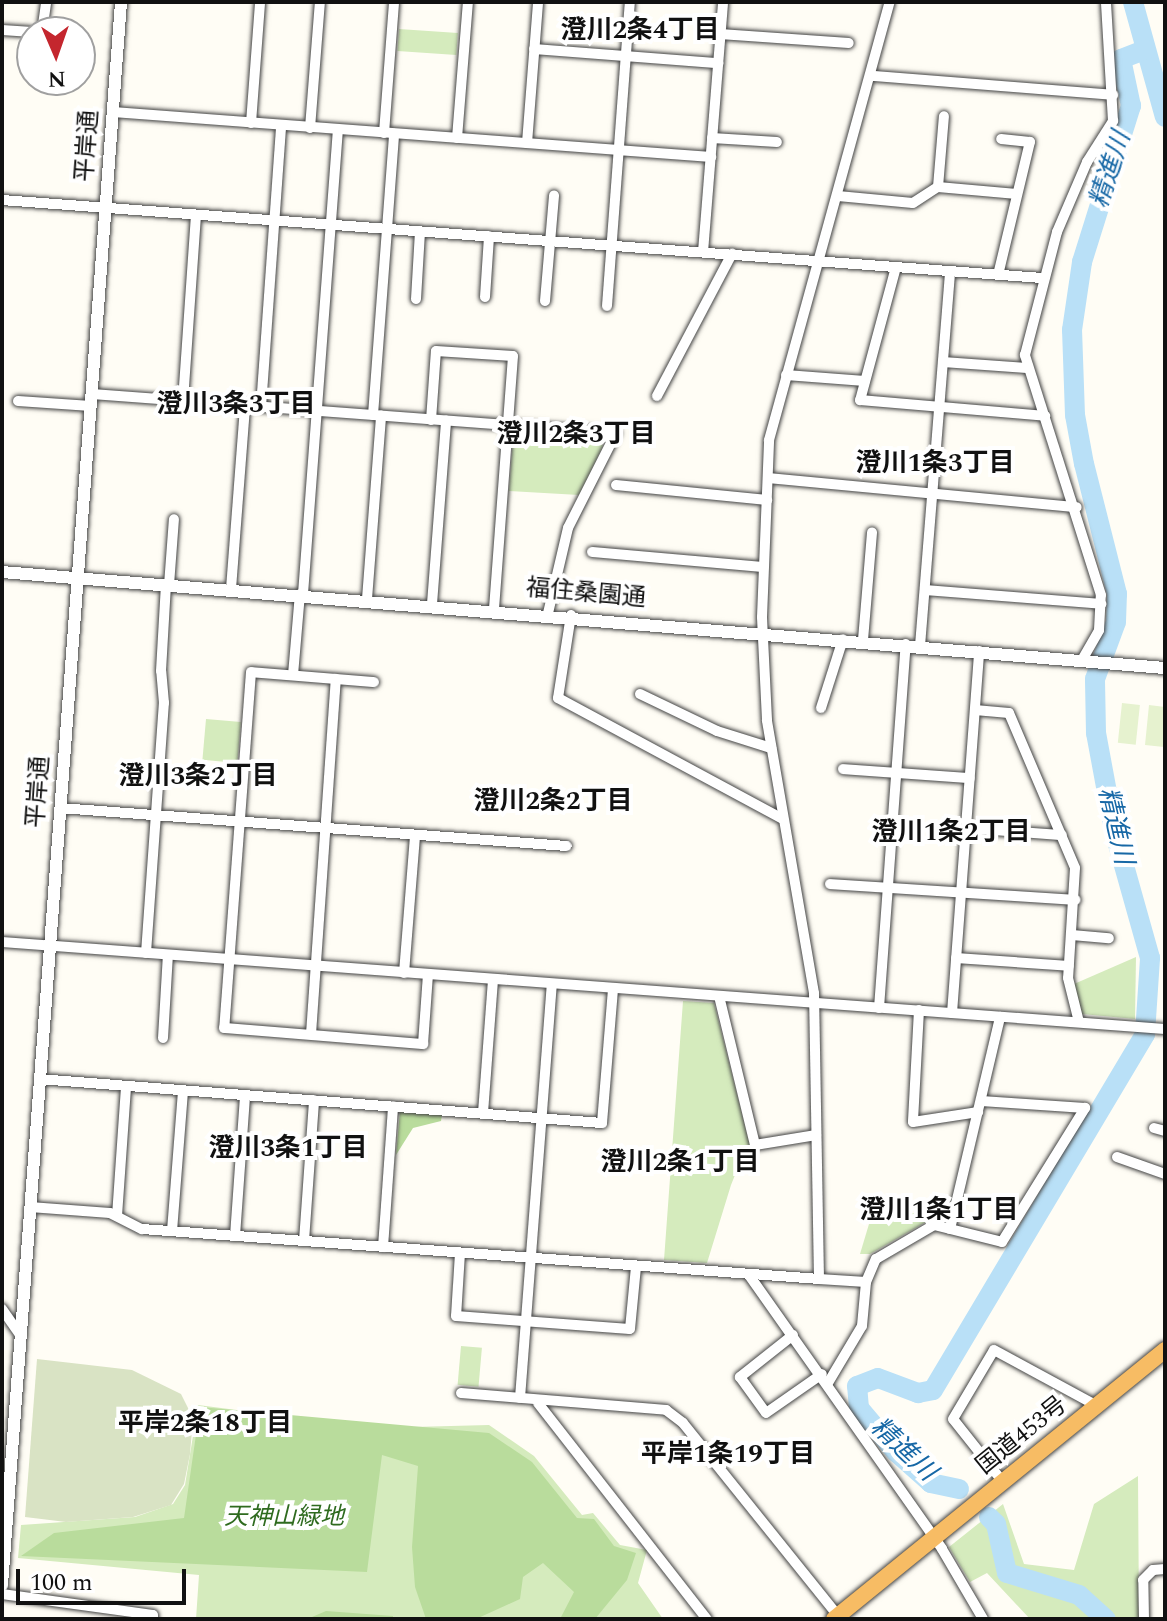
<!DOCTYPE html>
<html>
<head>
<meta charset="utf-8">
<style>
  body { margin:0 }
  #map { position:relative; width:1167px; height:1621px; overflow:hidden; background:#fffdf5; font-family:Spectral,"Noto Sans JP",serif }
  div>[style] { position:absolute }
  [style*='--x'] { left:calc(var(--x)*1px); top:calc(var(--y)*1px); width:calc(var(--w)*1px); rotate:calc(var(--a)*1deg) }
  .green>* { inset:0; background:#d5ebbd; transform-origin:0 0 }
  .forest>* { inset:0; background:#b9dc9c }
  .cemetery>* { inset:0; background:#d9e3c4 }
  .pitch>* { inset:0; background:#e6f2cf; transform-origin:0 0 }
  .river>* { height:20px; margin:-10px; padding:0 10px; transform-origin:10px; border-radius:10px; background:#b9e0f7 }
  .roads { filter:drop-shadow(0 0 2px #444) drop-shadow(0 0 2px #444) }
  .minor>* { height:10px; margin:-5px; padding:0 5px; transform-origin:5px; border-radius:5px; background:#fff }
  .tertiary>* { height:12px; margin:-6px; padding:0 6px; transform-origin:6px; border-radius:6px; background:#fff }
  .trunk>* { height:16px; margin:-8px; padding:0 8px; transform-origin:8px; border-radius:8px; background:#f7bc64 }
  span { translate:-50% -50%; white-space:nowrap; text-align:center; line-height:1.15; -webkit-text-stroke:8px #fff; paint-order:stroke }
  .street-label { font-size:24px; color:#111 }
  .park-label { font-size:24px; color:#2f6b1f; font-style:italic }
  .neighbourhood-label { font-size:26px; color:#111; font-weight:700 }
  .water-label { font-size:26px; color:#1768a6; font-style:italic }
  .frame { position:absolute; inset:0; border:4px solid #111; pointer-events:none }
  .north { position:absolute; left:16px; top:16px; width:80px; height:80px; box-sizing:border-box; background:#fff; border:2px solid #a0a0a0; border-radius:50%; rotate:178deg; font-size:22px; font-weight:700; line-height:32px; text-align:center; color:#111 }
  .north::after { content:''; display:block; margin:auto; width:28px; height:36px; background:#c4262e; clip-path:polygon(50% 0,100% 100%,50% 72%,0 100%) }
  .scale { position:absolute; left:16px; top:1569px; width:170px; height:36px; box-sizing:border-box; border:4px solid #111; border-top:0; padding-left:10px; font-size:24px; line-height:28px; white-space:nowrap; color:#111; -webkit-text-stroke:6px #fff; paint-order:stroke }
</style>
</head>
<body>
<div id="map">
  <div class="green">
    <i style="left:399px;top:29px;width:59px;height:22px;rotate:4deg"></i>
    <i style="clip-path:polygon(518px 434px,600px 440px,603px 446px,579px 495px,509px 491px,513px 439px)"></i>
    <i style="left:206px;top:719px;width:35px;height:41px;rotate:5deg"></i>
    <i style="clip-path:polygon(1136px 957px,1135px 1019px,1082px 1014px,1074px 984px)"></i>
    <i style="clip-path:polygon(683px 1001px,714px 1003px,751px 1150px,745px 1150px,731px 1185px,707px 1263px,664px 1260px)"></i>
    <i style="clip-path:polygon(875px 1204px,933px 1218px,870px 1254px,860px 1254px)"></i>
    <i style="left:461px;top:1346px;width:21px;height:39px;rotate:5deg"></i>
    <i style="clip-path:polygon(198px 1405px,374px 1428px,489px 1425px,534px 1456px,582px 1515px,593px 1513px,620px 1545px,647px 1550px,638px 1583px,663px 1619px,196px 1619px,199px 1575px,18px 1558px,21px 1525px,135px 1517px,173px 1504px,185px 1485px)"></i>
    <i style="clip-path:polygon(1138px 1476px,1139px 1619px,1030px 1619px,987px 1573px,970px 1582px,949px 1547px,1003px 1504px,1024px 1564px,1074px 1570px,1094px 1504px)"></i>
  </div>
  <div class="forest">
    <i style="clip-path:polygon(400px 1111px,442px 1115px,441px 1121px,413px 1128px,396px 1155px)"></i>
    <i style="clip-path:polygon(200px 1407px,489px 1433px,532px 1462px,577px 1518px,594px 1519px,614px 1546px,636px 1553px,627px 1580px,595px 1619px,560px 1619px,574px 1592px,543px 1563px,523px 1577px,520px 1599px,476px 1619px,426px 1619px,415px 1587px,412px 1547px,418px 1466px,382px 1455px,367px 1572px,21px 1556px,54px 1533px,184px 1518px)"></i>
    <i style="clip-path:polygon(326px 1611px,393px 1616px,393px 1619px,312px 1617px)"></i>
  </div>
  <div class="cemetery">
    <i style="clip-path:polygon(37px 1359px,132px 1370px,181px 1394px,193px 1418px,190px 1454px,184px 1484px,171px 1505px,133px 1517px,66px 1522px,25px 1517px)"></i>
  </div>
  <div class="pitch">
    <i style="left:1122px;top:703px;width:18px;height:40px;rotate:6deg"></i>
    <i style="clip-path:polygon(1149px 705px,1165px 707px,1164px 747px,1145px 745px)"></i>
  </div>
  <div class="river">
    <i style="--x:1133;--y:2;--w:119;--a:74.5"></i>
    <i style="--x:959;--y:1489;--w:29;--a:-168"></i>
    <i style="--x:931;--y:1483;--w:47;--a:-138.5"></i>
    <i style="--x:896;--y:1452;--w:57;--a:-130.1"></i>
    <i style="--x:859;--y:1408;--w:22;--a:-95"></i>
    <i style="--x:857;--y:1386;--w:22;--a:-21"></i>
    <i style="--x:878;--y:1378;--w:43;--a:20.6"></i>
    <i style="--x:918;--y:1393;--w:15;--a:-11"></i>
    <i style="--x:933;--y:1390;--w:414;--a:-59.2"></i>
    <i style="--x:1145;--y:1034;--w:76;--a:-86.2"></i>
    <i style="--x:1150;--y:958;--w:133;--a:-105.7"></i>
    <i style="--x:1114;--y:830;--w:99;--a:-100.5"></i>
    <i style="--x:1096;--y:733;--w:54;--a:-91.1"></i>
    <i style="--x:1095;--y:679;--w:61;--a:-69.8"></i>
    <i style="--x:1116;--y:622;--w:28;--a:-88"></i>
    <i style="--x:1117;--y:594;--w:134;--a:-104.2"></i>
    <i style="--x:1084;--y:464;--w:50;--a:-100.4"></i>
    <i style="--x:1075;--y:415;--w:85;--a:-92"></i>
    <i style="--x:1072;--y:330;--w:69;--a:-81.6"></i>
    <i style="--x:1082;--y:262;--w:164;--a:-72.6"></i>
    <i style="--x:1131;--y:106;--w:48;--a:-102"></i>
    <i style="--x:1121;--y:59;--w:26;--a:-21"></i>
    <i style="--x:989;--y:1517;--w:10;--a:45"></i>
    <i style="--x:996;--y:1524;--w:50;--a:77.3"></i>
    <i style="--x:1007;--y:1573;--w:75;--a:17"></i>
    <i style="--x:1079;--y:1595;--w:36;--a:42"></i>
  </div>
  <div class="roads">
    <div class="minor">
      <i style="--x:2;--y:30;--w:30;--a:4"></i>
      <i style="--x:42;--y:32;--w:30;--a:-82"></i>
      <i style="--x:720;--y:34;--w:129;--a:4"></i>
      <i style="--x:534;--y:49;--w:185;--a:4.4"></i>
      <i style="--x:873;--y:76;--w:241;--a:4.5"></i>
      <i style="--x:113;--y:112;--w:600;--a:4.3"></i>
      <i style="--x:251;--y:123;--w:121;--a:-85.7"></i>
      <i style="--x:310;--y:128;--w:126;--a:-85.5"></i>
      <i style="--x:384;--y:133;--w:131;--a:-85.6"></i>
      <i style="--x:457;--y:138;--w:136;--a:-85.4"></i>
      <i style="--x:712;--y:138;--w:65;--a:3.5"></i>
      <i style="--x:527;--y:143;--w:141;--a:-85.5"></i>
      <i style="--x:938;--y:187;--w:71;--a:-85.2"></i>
      <i style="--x:838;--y:196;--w:75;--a:5.3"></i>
      <i style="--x:913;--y:203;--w:30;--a:-33"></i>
      <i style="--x:938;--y:187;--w:79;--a:5.1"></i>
      <i style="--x:2;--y:200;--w:1044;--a:4.29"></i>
      <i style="--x:703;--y:252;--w:251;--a:-85.4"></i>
      <i style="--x:896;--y:267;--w:138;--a:105.1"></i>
      <i style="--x:860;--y:400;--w:186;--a:4.9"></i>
      <i style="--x:998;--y:275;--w:137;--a:-76.5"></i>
      <i style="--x:1030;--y:142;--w:29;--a:-174"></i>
      <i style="--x:485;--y:297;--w:61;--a:-86.2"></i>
      <i style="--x:416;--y:299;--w:68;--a:-86.6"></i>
      <i style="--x:545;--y:301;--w:106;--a:-85.1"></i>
      <i style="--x:607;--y:306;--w:305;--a:-85.7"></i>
      <i style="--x:943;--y:362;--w:84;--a:4.1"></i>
      <i style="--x:786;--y:375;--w:79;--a:4.3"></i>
      <i style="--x:92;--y:394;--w:525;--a:4.26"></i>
      <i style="--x:616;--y:433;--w:106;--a:116.8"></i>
      <i style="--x:568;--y:528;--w:87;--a:103.2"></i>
      <i style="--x:657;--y:396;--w:161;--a:-62.2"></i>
      <i style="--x:18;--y:401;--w:73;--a:3.9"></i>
      <i style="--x:183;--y:401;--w:186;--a:-86"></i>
      <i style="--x:261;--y:407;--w:282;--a:-85.9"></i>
      <i style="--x:373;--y:415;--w:282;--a:-85.7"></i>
      <i style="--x:431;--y:420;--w:69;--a:-85.9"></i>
      <i style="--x:436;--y:351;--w:77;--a:3.7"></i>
      <i style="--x:513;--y:356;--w:254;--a:94.3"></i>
      <i style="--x:768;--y:478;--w:310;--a:5.4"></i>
      <i style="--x:616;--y:485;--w:152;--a:5.7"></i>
      <i style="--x:592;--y:552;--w:172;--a:5"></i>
      <i style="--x:169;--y:585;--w:66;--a:-85.7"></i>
      <i style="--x:231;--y:589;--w:185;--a:-85.6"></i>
      <i style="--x:925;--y:590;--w:177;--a:4.5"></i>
      <i style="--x:303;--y:594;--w:465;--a:-85.7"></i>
      <i style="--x:367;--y:599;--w:184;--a:-85.6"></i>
      <i style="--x:432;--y:604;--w:184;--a:-85.6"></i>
      <i style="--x:571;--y:615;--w:84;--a:98.9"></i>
      <i style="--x:558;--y:698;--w:255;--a:28.3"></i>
      <i style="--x:863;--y:640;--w:108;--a:-85.2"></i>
      <i style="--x:920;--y:646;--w:376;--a:-85.4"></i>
      <i style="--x:1082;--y:660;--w:34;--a:-60"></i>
      <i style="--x:1099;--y:630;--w:35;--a:-87"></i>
      <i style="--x:1101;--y:595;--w:252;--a:-107.6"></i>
      <i style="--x:1025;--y:355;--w:127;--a:-75.4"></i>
      <i style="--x:1057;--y:232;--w:76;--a:-66.8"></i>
      <i style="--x:1087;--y:162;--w:49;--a:-57.6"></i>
      <i style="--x:1113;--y:121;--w:119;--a:-93.4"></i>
      <i style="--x:293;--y:675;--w:81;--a:-85.1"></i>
      <i style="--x:374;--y:682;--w:123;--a:-175.4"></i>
      <i style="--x:251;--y:672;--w:357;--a:94.3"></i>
      <i style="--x:224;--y:1028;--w:200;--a:4.6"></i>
      <i style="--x:423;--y:1044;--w:70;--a:-85.9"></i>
      <i style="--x:640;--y:694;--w:85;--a:25.7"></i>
      <i style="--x:717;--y:731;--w:57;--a:17.5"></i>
      <i style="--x:821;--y:708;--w:72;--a:-72.3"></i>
      <i style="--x:975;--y:710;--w:34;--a:5"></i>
      <i style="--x:1009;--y:713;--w:168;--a:66.9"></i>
      <i style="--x:1075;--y:868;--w:110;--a:93.6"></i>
      <i style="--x:1068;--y:978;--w:45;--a:76"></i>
      <i style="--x:843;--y:769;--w:127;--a:4.1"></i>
      <i style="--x:60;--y:808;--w:508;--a:4.29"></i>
      <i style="--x:966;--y:828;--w:96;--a:4.2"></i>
      <i style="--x:830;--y:884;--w:246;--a:3.7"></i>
      <i style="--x:1072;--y:935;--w:37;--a:5"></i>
      <i style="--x:2;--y:942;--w:1166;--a:4.28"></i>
      <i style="--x:146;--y:953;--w:251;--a:-85.9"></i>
      <i style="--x:164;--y:703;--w:32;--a:-95"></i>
      <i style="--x:161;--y:671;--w:87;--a:-86.7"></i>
      <i style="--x:956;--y:958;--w:113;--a:4"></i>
      <i style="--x:404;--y:973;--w:138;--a:-85.4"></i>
      <i style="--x:719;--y:996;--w:153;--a:76.4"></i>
      <i style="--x:755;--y:1145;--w:62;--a:-9.3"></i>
      <i style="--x:879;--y:1008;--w:365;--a:-85.8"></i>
      <i style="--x:919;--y:1010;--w:112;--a:93.1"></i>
      <i style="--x:913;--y:1122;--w:66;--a:-8.7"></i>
      <i style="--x:952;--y:1013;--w:363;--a:-85.7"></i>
      <i style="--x:311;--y:1034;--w:356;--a:-86"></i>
      <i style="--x:163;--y:1038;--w:83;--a:-86.6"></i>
      <i style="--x:39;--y:1079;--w:565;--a:4.47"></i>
      <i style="--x:602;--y:1123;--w:134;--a:-85.3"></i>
      <i style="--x:483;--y:1113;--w:133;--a:-85.7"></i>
      <i style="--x:1154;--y:1128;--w:11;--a:15"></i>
      <i style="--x:1117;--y:1157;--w:51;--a:19.5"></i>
      <i style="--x:30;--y:1207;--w:80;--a:4.3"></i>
      <i style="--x:110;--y:1213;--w:36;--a:27"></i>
      <i style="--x:142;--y:1229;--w:679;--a:4.22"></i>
      <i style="--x:819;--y:1279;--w:286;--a:-91"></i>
      <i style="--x:814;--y:993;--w:277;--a:-99.8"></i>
      <i style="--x:767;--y:720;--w:103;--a:-92.8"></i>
      <i style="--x:762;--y:617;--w:177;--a:-87.7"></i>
      <i style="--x:769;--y:440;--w:454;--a:-74.6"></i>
      <i style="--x:117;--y:1216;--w:130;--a:-86"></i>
      <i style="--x:950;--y:1229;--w:218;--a:-76.7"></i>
      <i style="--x:172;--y:1231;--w:141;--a:-85.5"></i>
      <i style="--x:235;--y:1236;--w:141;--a:-85.9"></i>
      <i style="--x:304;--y:1241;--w:141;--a:-85.9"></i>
      <i style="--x:383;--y:1247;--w:141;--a:-85.9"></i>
      <i style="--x:460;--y:1253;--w:63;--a:93.6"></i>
      <i style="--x:456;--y:1316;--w:174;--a:4.3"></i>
      <i style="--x:630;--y:1329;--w:62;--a:-84.5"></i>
      <i style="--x:749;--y:1275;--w:335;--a:54.8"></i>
      <i style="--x:942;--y:1549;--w:81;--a:59.6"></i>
      <i style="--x:819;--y:1279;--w:47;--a:3.7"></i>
      <i style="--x:2;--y:1309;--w:32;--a:55"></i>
      <i style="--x:793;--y:1335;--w:68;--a:141.6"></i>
      <i style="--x:740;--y:1377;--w:44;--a:54.2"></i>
      <i style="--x:766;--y:1413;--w:68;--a:-34.9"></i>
      <i style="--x:828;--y:1383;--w:66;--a:-59.2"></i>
      <i style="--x:862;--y:1326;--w:44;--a:-84.8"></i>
      <i style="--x:866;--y:1282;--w:25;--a:-67"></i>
      <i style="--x:876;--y:1259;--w:67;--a:-30.4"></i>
      <i style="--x:934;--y:1225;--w:70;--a:14"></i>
      <i style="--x:1002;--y:1242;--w:158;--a:-58.2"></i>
      <i style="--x:1085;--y:1108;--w:104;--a:-176.1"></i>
      <i style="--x:461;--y:1393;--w:206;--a:4.7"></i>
      <i style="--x:666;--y:1410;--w:21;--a:37"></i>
      <i style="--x:683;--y:1423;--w:248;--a:51.2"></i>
      <i style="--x:520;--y:1398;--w:415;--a:-85.6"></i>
      <i style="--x:538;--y:1403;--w:274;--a:52"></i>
      <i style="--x:1003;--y:1482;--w:80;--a:-128.4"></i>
      <i style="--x:953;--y:1419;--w:80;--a:-59.3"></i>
      <i style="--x:994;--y:1350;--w:117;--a:28.5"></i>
      <i style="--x:2;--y:1594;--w:152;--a:7.9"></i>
      <i style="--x:153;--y:1615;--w:4;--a:90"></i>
      <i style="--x:1144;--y:1619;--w:39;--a:-91"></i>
      <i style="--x:1143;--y:1580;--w:14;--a:-45"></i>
      <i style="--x:1153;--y:1570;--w:12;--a:-5"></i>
    </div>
    <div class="tertiary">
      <i style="--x:2;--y:572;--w:1167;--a:4.72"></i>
      <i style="--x:2;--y:1585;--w:1587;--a:-85.7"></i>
    </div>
    <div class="trunk">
      <i style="--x:834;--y:1619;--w:427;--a:-39.1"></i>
    </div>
  </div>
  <div class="street-label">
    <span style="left:88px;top:146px;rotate:-86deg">平岸通</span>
    <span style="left:586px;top:594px;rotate:5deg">福住桑園通</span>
    <span style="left:39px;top:792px;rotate:-86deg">平岸通</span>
    <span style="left:1022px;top:1436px;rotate:-39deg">国道453号</span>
  </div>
  <div class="park-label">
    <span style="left:284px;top:1518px">天神山緑地</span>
  </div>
  <div class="neighbourhood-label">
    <span style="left:640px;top:31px">澄川2条4丁目</span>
    <span style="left:236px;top:405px">澄川3条3丁目</span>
    <span style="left:576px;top:435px">澄川2条3丁目</span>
    <span style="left:935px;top:464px">澄川1条3丁目</span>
    <span style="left:198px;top:777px">澄川3条2丁目</span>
    <span style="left:553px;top:802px">澄川2条2丁目</span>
    <span style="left:951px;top:833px">澄川1条2丁目</span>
    <span style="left:288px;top:1149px">澄川3条1丁目</span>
    <span style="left:680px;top:1163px">澄川2条1丁目</span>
    <span style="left:939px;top:1211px">澄川1条1丁目</span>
    <span style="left:205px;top:1424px">平岸2条18丁目</span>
    <span style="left:728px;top:1455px">平岸1条19丁目</span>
  </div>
  <div class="water-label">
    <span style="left:1111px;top:170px;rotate:-72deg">精進川</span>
    <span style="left:1115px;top:826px;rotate:77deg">精進川</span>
    <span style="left:903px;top:1450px;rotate:43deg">精進川</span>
  </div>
  <div class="frame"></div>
  <div class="north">N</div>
  <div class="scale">100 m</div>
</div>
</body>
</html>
